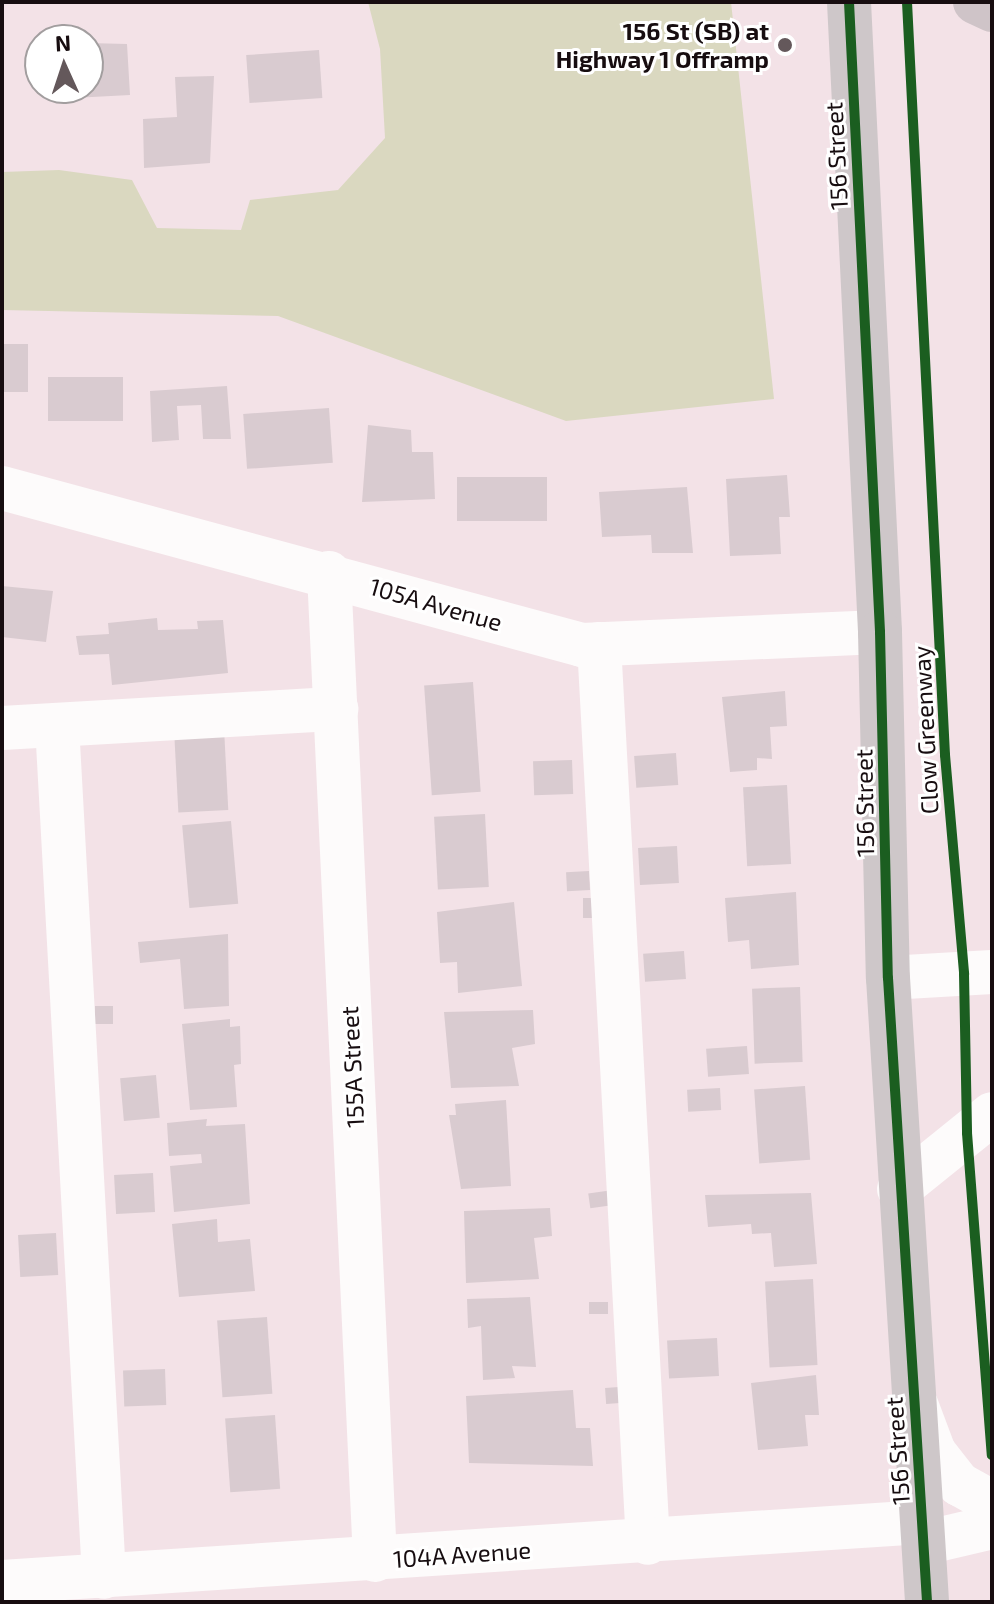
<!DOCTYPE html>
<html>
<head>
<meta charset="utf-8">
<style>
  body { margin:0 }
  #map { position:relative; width:994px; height:1604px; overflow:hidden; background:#f3e2e7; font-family:"Exo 2",sans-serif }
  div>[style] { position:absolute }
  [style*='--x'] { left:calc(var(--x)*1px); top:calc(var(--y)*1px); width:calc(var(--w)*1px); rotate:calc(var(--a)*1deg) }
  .green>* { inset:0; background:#dad8c0 }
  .building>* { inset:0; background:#d9cbd0; transform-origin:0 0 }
  .minor>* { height:44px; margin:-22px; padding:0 22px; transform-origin:22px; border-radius:22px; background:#fdfbfb }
  .major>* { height:44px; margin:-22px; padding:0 22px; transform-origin:22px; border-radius:22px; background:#cec7c9 }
  .highway>* { height:44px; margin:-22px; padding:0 22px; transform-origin:22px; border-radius:22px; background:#cfc4c8 }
  .cycleway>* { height:10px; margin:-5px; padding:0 5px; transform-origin:5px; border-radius:5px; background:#1b5e20 }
  .dots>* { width:22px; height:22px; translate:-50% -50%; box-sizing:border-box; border:4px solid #fff; border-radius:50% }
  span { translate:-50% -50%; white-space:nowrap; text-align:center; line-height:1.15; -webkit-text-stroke:6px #fff; paint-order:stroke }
  .poi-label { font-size:24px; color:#170d10; font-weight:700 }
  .right { translate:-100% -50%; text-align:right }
  .street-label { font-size:24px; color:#170d10 }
  .frame { position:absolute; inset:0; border:4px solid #170d10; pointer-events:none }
  .north { position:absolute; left:24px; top:24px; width:80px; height:80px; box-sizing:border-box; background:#fff; border:2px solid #a29e9f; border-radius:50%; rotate:357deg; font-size:22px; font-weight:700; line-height:32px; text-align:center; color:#170d10 }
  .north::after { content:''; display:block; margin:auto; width:28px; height:36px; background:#64585b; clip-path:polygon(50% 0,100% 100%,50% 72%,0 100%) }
</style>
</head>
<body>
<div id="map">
  <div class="green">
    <i style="clip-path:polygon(368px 2px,731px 2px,774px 399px,566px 421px,278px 316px,2px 310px,2px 172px,59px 170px,132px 180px,157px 228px,241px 230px,250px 200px,338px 190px,385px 138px,380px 49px)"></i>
  </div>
  <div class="building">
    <i style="clip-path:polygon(88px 43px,127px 44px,130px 95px,54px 99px,53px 88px,88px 88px)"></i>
    <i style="left:319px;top:50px;width:48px;height:73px;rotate:86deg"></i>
    <i style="clip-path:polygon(214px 76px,210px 163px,144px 168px,143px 119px,177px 117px,175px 77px)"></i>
    <i style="left:2px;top:344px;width:26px;height:48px"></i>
    <i style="left:123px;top:377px;width:44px;height:75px;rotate:90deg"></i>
    <i style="clip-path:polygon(227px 386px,231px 439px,203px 439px,201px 405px,177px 406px,179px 440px,152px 442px,150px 391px)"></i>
    <i style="left:329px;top:408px;width:55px;height:86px;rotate:86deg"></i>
    <i style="clip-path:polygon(368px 425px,411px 430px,412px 452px,433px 452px,435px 499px,362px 502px)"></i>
    <i style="clip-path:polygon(787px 475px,790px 517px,779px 517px,781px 554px,730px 556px,726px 479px)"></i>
    <i style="left:457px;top:477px;width:90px;height:44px"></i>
    <i style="clip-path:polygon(687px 487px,693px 553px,652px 553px,651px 535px,602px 537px,599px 492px)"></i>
    <i style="clip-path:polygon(2px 586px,53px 591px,46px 642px,2px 637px)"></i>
    <i style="clip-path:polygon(157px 618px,158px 630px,198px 629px,197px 621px,223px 620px,228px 673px,112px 685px,109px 654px,79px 655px,76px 636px,109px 634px,108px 623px)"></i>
    <i style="left:473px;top:682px;width:110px;height:49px;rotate:86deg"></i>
    <i style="clip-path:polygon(785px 691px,787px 726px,770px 727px,772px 759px,757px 758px,757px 770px,730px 772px,722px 697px)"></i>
    <i style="left:224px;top:728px;width:82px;height:50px;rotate:87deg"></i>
    <i style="left:676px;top:753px;width:32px;height:42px;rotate:86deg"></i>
    <i style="left:572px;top:760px;width:34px;height:39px;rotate:88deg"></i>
    <i style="left:787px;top:785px;width:79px;height:44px;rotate:87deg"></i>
    <i style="left:485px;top:814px;width:73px;height:51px;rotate:87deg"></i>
    <i style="left:231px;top:821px;width:83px;height:49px;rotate:85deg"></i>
    <i style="left:677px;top:846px;width:37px;height:39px;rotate:87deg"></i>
    <i style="left:589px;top:871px;width:19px;height:23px;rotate:87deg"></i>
    <i style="clip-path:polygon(796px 892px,799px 965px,751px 969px,749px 940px,728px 942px,725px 898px)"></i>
    <i style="left:583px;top:898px;width:17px;height:20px"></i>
    <i style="clip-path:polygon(514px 902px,522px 986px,458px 993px,457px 962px,440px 963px,437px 912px)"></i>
    <i style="clip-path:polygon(228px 934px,229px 1006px,184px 1009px,180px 959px,140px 963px,138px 942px)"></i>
    <i style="left:684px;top:951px;width:28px;height:41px;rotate:86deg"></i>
    <i style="left:800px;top:987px;width:75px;height:48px;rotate:88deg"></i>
    <i style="left:95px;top:1006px;width:18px;height:18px"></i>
    <i style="clip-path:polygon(533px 1010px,535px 1044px,512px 1048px,519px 1086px,451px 1088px,444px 1012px)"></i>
    <i style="clip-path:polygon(230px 1019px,230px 1027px,240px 1026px,241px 1064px,234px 1065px,237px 1107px,190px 1110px,182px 1024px)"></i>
    <i style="left:747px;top:1046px;width:28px;height:41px;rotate:86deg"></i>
    <i style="left:156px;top:1075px;width:43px;height:36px;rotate:85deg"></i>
    <i style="left:805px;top:1086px;width:74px;height:51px;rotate:86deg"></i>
    <i style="left:720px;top:1088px;width:22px;height:33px;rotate:87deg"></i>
    <i style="clip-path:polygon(506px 1100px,511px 1186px,461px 1189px,449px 1115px,456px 1115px,455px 1104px)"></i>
    <i style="clip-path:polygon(207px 1119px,206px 1126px,245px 1124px,250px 1204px,174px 1212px,170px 1166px,202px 1163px,201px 1154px,169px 1156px,167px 1123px)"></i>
    <i style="left:153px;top:1173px;width:39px;height:39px;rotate:87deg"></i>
    <i style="left:613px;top:1190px;width:15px;height:25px;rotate:82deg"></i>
    <i style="clip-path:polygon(811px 1193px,817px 1264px,774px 1267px,771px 1233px,752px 1234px,751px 1224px,708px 1227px,705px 1195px)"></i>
    <i style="clip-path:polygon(550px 1208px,552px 1236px,534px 1238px,539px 1279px,466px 1283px,464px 1211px)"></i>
    <i style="clip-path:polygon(217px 1219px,218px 1242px,250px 1239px,255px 1291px,179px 1297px,172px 1224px)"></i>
    <i style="left:56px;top:1233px;width:42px;height:38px;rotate:87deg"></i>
    <i style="left:813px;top:1279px;width:86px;height:48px;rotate:87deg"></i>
    <i style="clip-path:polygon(530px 1297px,536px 1367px,512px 1366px,515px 1378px,483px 1380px,481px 1326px,468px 1328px,467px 1299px)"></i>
    <i style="left:608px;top:1302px;width:12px;height:19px;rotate:90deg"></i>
    <i style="left:267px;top:1317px;width:77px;height:50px;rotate:86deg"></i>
    <i style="left:717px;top:1338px;width:38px;height:50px;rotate:87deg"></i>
    <i style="left:165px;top:1369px;width:36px;height:42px;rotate:88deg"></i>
    <i style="clip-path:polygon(816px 1375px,819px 1415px,805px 1415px,808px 1446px,758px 1450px,751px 1383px)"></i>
    <i style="left:619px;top:1387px;width:16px;height:14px;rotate:86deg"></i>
    <i style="clip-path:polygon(573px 1390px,576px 1428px,590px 1428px,593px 1466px,469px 1463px,466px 1396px)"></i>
    <i style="left:275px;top:1415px;width:74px;height:50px;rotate:86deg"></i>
  </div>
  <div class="minor">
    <i style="--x:2;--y:488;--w:601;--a:15.15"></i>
    <i style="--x:582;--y:645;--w:298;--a:-2.5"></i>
    <i style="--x:329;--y:573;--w:988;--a:87.33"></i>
    <i style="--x:599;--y:644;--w:900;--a:86.88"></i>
    <i style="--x:57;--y:725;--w:853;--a:86.84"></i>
    <i style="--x:2;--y:728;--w:335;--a:-3.3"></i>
    <i style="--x:888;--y:978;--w:104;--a:-3.3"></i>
    <i style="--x:899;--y:1189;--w:119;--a:-38.9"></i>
    <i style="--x:916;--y:1404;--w:51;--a:69.4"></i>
    <i style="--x:934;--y:1452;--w:41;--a:52"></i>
    <i style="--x:959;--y:1484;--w:38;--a:29"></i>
    <i style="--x:924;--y:1543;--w:70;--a:-13.2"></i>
    <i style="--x:2;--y:1582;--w:922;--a:-3.73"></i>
  </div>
  <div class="major">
    <i style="--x:849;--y:2;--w:631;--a:87.18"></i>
    <i style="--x:880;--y:632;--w:346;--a:88.7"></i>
    <i style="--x:888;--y:978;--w:625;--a:86.42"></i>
  </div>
  <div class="highway">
    <i style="--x:975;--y:2;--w:19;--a:25"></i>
  </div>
  <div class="cycleway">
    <i style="--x:849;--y:2;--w:631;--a:87.18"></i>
    <i style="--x:880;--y:632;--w:346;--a:88.7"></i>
    <i style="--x:888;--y:978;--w:625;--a:86.42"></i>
    <i style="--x:907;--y:2;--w:754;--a:87.11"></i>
    <i style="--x:945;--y:755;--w:220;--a:85"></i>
    <i style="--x:964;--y:974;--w:159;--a:88.9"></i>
    <i style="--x:967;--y:1133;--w:323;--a:85.6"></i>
  </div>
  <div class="dots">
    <i style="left:785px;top:45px;background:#64585b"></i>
  </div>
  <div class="poi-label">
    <span class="right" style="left:769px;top:45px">156 St (SB) at<br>Highway 1 Offramp</span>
  </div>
  <div class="street-label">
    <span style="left:836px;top:156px;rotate:-93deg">156 Street</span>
    <span style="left:436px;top:604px;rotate:16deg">105A Avenue</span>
    <span style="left:925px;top:730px;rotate:-93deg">Clow Greenway</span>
    <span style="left:864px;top:803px;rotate:-91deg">156 Street</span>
    <span style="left:352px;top:1067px;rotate:-93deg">155A Street</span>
    <span style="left:897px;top:1451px;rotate:-94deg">156 Street</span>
    <span style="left:462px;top:1554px;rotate:-4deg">104A Avenue</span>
  </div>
  <div class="frame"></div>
  <div class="north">N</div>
</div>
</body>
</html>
